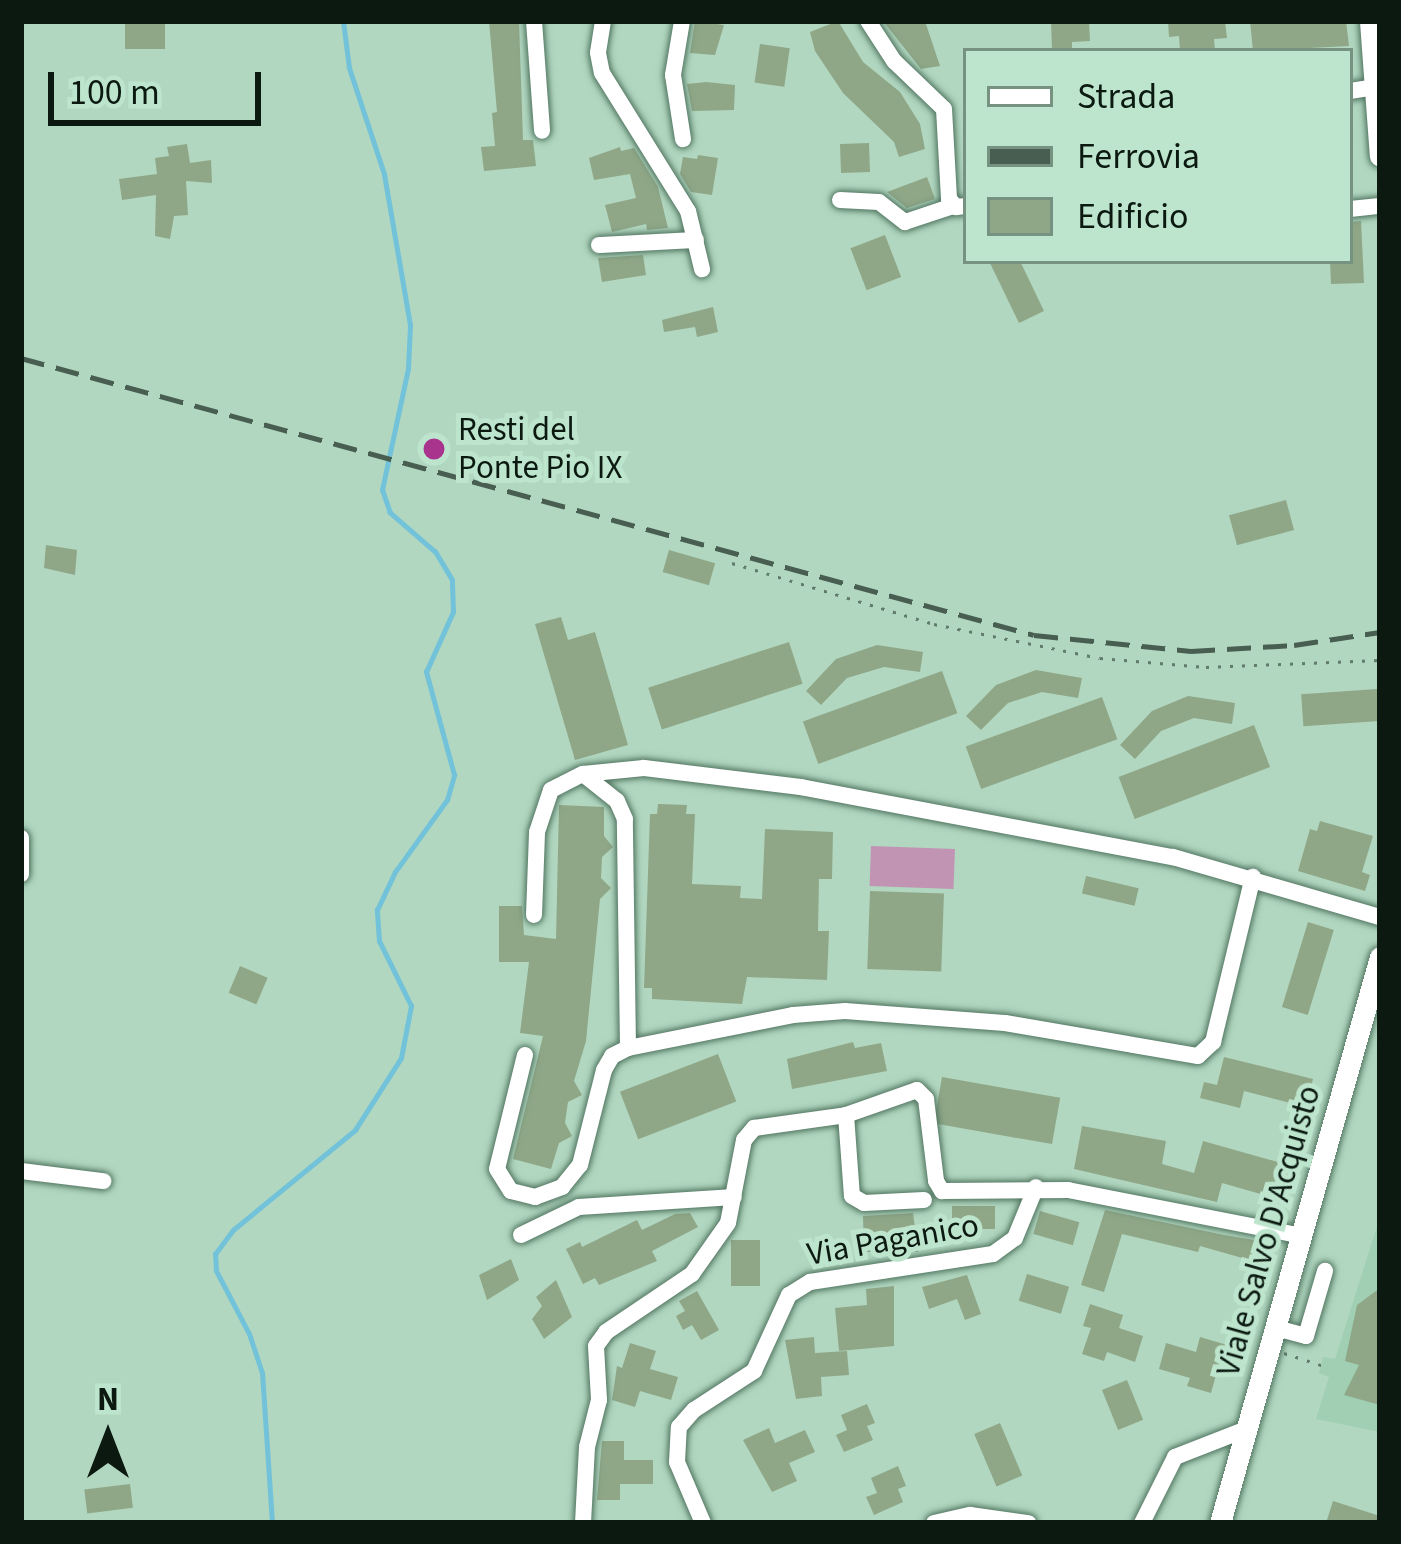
<!DOCTYPE html>
<html>
<head>
<meta charset="utf-8">
<style>
  body { margin:0 }
  #map { position:relative; width:1401px; height:1544px; overflow:hidden; background:#b1d7c0; font-family:"Source Sans 3",sans-serif }
  div>[style] { position:absolute }
  [style*='--x'] { left:calc(var(--x)*1px); top:calc(var(--y)*1px); width:calc(var(--w)*1px); rotate:calc(var(--a)*1deg) }
  .built>* { inset:0; background:#a0cfb3 }
  .green>* { inset:0; background:#c294b3; transform-origin:0 0 }
  .stream>* { height:4.5px; margin:-2.25px; padding:0 2.25px; transform-origin:2.25px; border-radius:2.25px; background:#72c2d9 }
  .building>* { inset:0; background:#8fa787; transform-origin:0 0 }
  .path>* { height:3px; margin-top:-1.5px; transform-origin:0; background:repeating-linear-gradient(90deg,#617b6c 0 3px,transparent 0 12px) }
  .roads { filter:drop-shadow(0 0 3px #517560) drop-shadow(0 0 3px #517560) }
  .minor>* { height:16px; margin:-8px; padding:0 8px; transform-origin:8px; border-radius:8px; background:#fff }
  .major>* { height:21px; margin:-10.5px; padding:0 10.5px; transform-origin:10.5px; border-radius:10.5px; background:#fff }
  .rail>* { height:4.5px; margin-top:-2.25px; transform-origin:0; background:repeating-linear-gradient(90deg,#475e50 0 24px,transparent 0 36px) }
  .dots>* { width:33px; height:33px; translate:-50% -50%; box-sizing:border-box; border:6px solid #bde5cd; border-radius:50% }
  span { translate:-50% -50%; white-space:nowrap; text-align:center; line-height:1.15; -webkit-text-stroke:10px #bde5cd; paint-order:stroke }
  .poi-label { font-size:33px; color:#0b1911 }
  .left { translate:0 -50%; text-align:left }
  .street-label { font-size:33px; color:#0b1911 }
  .frame { position:absolute; inset:0; border:24px solid #0b1911; pointer-events:none }
  .legend { position:absolute; left:963px; top:48px; width:390px; height:216px; box-sizing:border-box; background:#bde5cd; border:3px solid #769382; margin:0; padding:15px 21px; list-style:none; font-size:36px; color:#0b1911 }
  .legend li { display:flex; align-items:center; gap:24px; height:60px }
  .legend b { width:60px; border:3px solid #769382 }
  .north { position:absolute; left:48px; top:1376px; width:120px; height:120px; -webkit-text-stroke:9px #bde5cd; paint-order:stroke; rotate:0deg; font-size:33px; font-weight:700; line-height:48px; text-align:center; color:#0b1911 }
  .north::after { content:''; display:block; margin:auto; width:42px; height:54px; background:#0b1911; clip-path:polygon(50% 0,100% 100%,50% 72%,0 100%) }
  .scale { position:absolute; left:48px; top:72px; width:213px; height:54px; box-sizing:border-box; border:6px solid #0b1911; border-top:0; padding-left:15px; font-size:36px; line-height:42px; white-space:nowrap; color:#0b1911; -webkit-text-stroke:9px #bde5cd; paint-order:stroke }
</style>
</head>
<body>
<div id="map">
  <div class="built">
    <i style="clip-path:polygon(1380px 1217px,1380px 1432px,1316px 1419px,1329px 1377px,1319px 1373px,1323px 1357px,1335px 1359px)"></i>
  </div>
  <div class="green">
    <i style="left:871px;top:846px;width:84px;height:40px;rotate:2deg"></i>
  </div>
  <div class="stream">
    <i style="--x:272;--y:1523;--w:150;--a:-93.8"></i>
    <i style="--x:262;--y:1373;--w:41;--a:-108.4"></i>
    <i style="--x:249;--y:1334;--w:71;--a:-117.6"></i>
    <i style="--x:216;--y:1271;--w:17;--a:-93"></i>
    <i style="--x:215;--y:1254;--w:30;--a:-53"></i>
    <i style="--x:233;--y:1230;--w:158;--a:-39.3"></i>
    <i style="--x:355;--y:1130;--w:85;--a:-57.4"></i>
    <i style="--x:401;--y:1058;--w:53;--a:-79.1"></i>
    <i style="--x:411;--y:1006;--w:72;--a:-116.2"></i>
    <i style="--x:379;--y:941;--w:31;--a:-94"></i>
    <i style="--x:377;--y:910;--w:42;--a:-64.7"></i>
    <i style="--x:395;--y:872;--w:89;--a:-54.2"></i>
    <i style="--x:447;--y:800;--w:26;--a:-74"></i>
    <i style="--x:454;--y:775;--w:107;--a:-105.2"></i>
    <i style="--x:426;--y:672;--w:66;--a:-65.8"></i>
    <i style="--x:453;--y:612;--w:32;--a:-92"></i>
    <i style="--x:452;--y:580;--w:33;--a:-121"></i>
    <i style="--x:435;--y:552;--w:60;--a:-139.1"></i>
    <i style="--x:390;--y:513;--w:24;--a:-109"></i>
    <i style="--x:382;--y:490;--w:124;--a:-77.9"></i>
    <i style="--x:408;--y:369;--w:44;--a:-87.4"></i>
    <i style="--x:410;--y:325;--w:153;--a:-99.8"></i>
    <i style="--x:384;--y:174;--w:112;--a:-108.3"></i>
    <i style="--x:349;--y:68;--w:47;--a:-97.3"></i>
  </div>
  <div class="building">
    <i style="left:125px;top:21px;width:40px;height:28px"></i>
    <i style="clip-path:polygon(489px 21px,519px 21px,523px 140px,533px 140px,536px 166px,484px 171px,481px 147px,495px 146px,492px 113px,497px 112px)"></i>
    <i style="clip-path:polygon(695px 21px,724px 25px,715px 55px,690px 53px)"></i>
    <i style="clip-path:polygon(838px 21px,863px 62px,900px 92px,920px 124px,925px 149px,899px 157px,894px 142px,843px 93px,815px 51px,810px 32px)"></i>
    <i style="clip-path:polygon(883px 21px,925px 21px,940px 66px,921px 69px)"></i>
    <i style="clip-path:polygon(1051px 21px,1089px 21px,1090px 41px,1072px 42px,1072px 51px,1052px 51px)"></i>
    <i style="clip-path:polygon(1168px 21px,1225px 21px,1227px 38px,1214px 39px,1215px 51px,1180px 51px,1179px 36px,1169px 37px)"></i>
    <i style="clip-path:polygon(1250px 21px,1346px 21px,1349px 46px,1253px 51px)"></i>
    <i style="left:760px;top:44px;width:30px;height:39px;rotate:8deg"></i>
    <i style="clip-path:polygon(706px 82px,735px 85px,734px 110px,692px 111px,687px 84px)"></i>
    <i style="left:869px;top:143px;width:29px;height:29px;rotate:88deg"></i>
    <i style="clip-path:polygon(187px 144px,190px 163px,211px 160px,212px 183px,186px 181px,188px 215px,174px 216px,170px 239px,155px 236px,156px 195px,122px 200px,119px 179px,157px 174px,155px 158px,169px 156px,167px 147px)"></i>
    <i style="clip-path:polygon(620px 147px,621px 151px,634px 148px,658px 187px,668px 228px,647px 230px,646px 224px,612px 232px,605px 205px,636px 198px,630px 174px,594px 180px,589px 158px)"></i>
    <i style="clip-path:polygon(698px 155px,718px 158px,712px 195px,691px 192px,680px 174px,683px 157px,697px 159px)"></i>
    <i style="clip-path:polygon(927px 177px,935px 199px,907px 208px,887px 192px)"></i>
    <i style="clip-path:polygon(1361px 221px,1364px 283px,1331px 284px,1330px 261px,1350px 261px,1350px 222px)"></i>
    <i style="left:885px;top:235px;width:45px;height:37px;rotate:69deg"></i>
    <i style="clip-path:polygon(643px 255px,646px 275px,602px 282px,598px 258px)"></i>
    <i style="clip-path:polygon(989px 261px,1020px 261px,1044px 311px,1019px 323px)"></i>
    <i style="clip-path:polygon(713px 307px,718px 332px,697px 337px,695px 327px,664px 332px,662px 320px)"></i>
    <i style="left:1286px;top:500px;width:31px;height:59px;rotate:75deg"></i>
    <i style="clip-path:polygon(46px 545px,77px 550px,75px 575px,44px 568px)"></i>
    <i style="left:669px;top:550px;width:48px;height:23px;rotate:16deg"></i>
    <i style="clip-path:polygon(561px 617px,568px 640px,595px 632px,628px 745px,575px 760px,535px 624px)"></i>
    <i style="left:789px;top:642px;width:44px;height:148px;rotate:72deg"></i>
    <i style="clip-path:polygon(877px 645px,923px 652px,920px 672px,884px 667px,847px 678px,821px 705px,806px 691px,836px 659px)"></i>
    <i style="clip-path:polygon(1036px 670px,1082px 678px,1078px 698px,1042px 692px,1008px 703px,981px 730px,966px 716px,996px 685px)"></i>
    <i style="left:942px;top:671px;width:45px;height:148px;rotate:70deg"></i>
    <i style="left:1377px;top:689px;width:32px;height:76px;rotate:86deg"></i>
    <i style="clip-path:polygon(1188px 696px,1235px 703px,1232px 724px,1194px 718px,1161px 731px,1135px 759px,1120px 745px,1152px 711px)"></i>
    <i style="left:1102px;top:697px;width:45px;height:145px;rotate:70deg"></i>
    <i style="left:1254px;top:725px;width:45px;height:145px;rotate:69deg"></i>
    <i style="clip-path:polygon(658px 804px,687px 805px,686px 814px,695px 814px,692px 884px,741px 886px,740px 898px,762px 899px,765px 829px,833px 832px,832px 879px,819px 879px,818px 931px,829px 931px,827px 980px,747px 977px,742px 1004px,652px 999px,652px 988px,644px 988px,650px 814px,657px 814px)"></i>
    <i style="clip-path:polygon(559px 805px,604px 807px,604px 836px,613px 847px,602px 857px,601px 878px,611px 888px,600px 899px,586px 1041px,574px 1081px,582px 1095px,568px 1102px,565px 1123px,572px 1136px,559px 1143px,551px 1169px,513px 1159px,543px 1036px,520px 1033px,529px 962px,499px 962px,499px 906px,522px 906px,524px 935px,556px 939px)"></i>
    <i style="clip-path:polygon(1320px 821px,1373px 836px,1362px 872px,1370px 875px,1365px 891px,1298px 871px,1310px 829px,1317px 831px)"></i>
    <i style="left:1086px;top:876px;width:54px;height:18px;rotate:13deg"></i>
    <i style="left:870px;top:891px;width:74px;height:78px;rotate:2deg"></i>
    <i style="left:1308px;top:922px;width:27px;height:89px;rotate:17deg"></i>
    <i style="left:240px;top:966px;width:30px;height:29px;rotate:23deg"></i>
    <i style="clip-path:polygon(853px 1042px,855px 1048px,881px 1043px,887px 1071px,792px 1089px,787px 1059px)"></i>
    <i style="left:718px;top:1054px;width:51px;height:105px;rotate:69deg"></i>
    <i style="clip-path:polygon(1224px 1057px,1313px 1079px,1306px 1107px,1244px 1091px,1240px 1108px,1200px 1098px,1204px 1082px,1217px 1085px)"></i>
    <i style="left:942px;top:1077px;width:120px;height:47px;rotate:10deg"></i>
    <i style="clip-path:polygon(1082px 1126px,1166px 1141px,1162px 1164px,1194px 1173px,1203px 1141px,1292px 1166px,1282px 1200px,1222px 1183px,1217px 1202px,1074px 1169px)"></i>
    <i style="left:995px;top:1206px;width:23px;height:43px;rotate:90deg"></i>
    <i style="clip-path:polygon(1105px 1210px,1224px 1235px,1266px 1242px,1260px 1263px,1200px 1246px,1198px 1252px,1122px 1234px,1104px 1292px,1081px 1285px)"></i>
    <i style="left:1040px;top:1211px;width:41px;height:24px;rotate:16deg"></i>
    <i style="clip-path:polygon(690px 1213px,698px 1227px,652px 1251px,657px 1261px,599px 1285px,595px 1278px,583px 1284px,566px 1249px,580px 1242px,582px 1247px,637px 1220px,642px 1230px,675px 1214px)"></i>
    <i style="clip-path:polygon(913px 1213px,918px 1252px,864px 1252px,863px 1216px)"></i>
    <i style="left:731px;top:1240px;width:29px;height:46px"></i>
    <i style="clip-path:polygon(511px 1259px,519px 1280px,487px 1300px,479px 1275px)"></i>
    <i style="left:1027px;top:1274px;width:44px;height:28px;rotate:17deg"></i>
    <i style="clip-path:polygon(967px 1275px,981px 1314px,965px 1320px,957px 1299px,929px 1309px,922px 1287px)"></i>
    <i style="clip-path:polygon(556px 1280px,572px 1317px,544px 1339px,532px 1319px,542px 1306px,536px 1297px)"></i>
    <i style="clip-path:polygon(894px 1286px,894px 1346px,839px 1351px,835px 1308px,867px 1305px,866px 1289px)"></i>
    <i style="clip-path:polygon(1380px 1288px,1380px 1405px,1344px 1395px,1359px 1365px,1345px 1361px,1357px 1305px)"></i>
    <i style="clip-path:polygon(697px 1291px,719px 1330px,701px 1340px,692px 1325px,683px 1330px,676px 1316px,685px 1311px,679px 1301px)"></i>
    <i style="clip-path:polygon(1090px 1304px,1123px 1315px,1119px 1328px,1143px 1336px,1135px 1362px,1107px 1352px,1104px 1361px,1082px 1354px,1091px 1328px,1083px 1326px)"></i>
    <i style="clip-path:polygon(814px 1337px,815px 1353px,847px 1351px,849px 1375px,821px 1377px,822px 1396px,796px 1399px,785px 1340px)"></i>
    <i style="clip-path:polygon(1200px 1337px,1234px 1347px,1227px 1371px,1218px 1368px,1211px 1393px,1187px 1386px,1190px 1378px,1159px 1369px,1166px 1343px,1196px 1352px)"></i>
    <i style="clip-path:polygon(630px 1343px,656px 1351px,650px 1369px,678px 1377px,671px 1400px,640px 1391px,635px 1407px,612px 1400px,617px 1366px,622px 1368px)"></i>
    <i style="left:1127px;top:1380px;width:43px;height:27px;rotate:68deg"></i>
    <i style="clip-path:polygon(867px 1404px,875px 1423px,867px 1426px,873px 1440px,844px 1452px,836px 1435px,847px 1430px,841px 1415px)"></i>
    <i style="left:1000px;top:1423px;width:57px;height:28px;rotate:67deg"></i>
    <i style="clip-path:polygon(769px 1428px,775px 1443px,805px 1430px,815px 1452px,789px 1463px,797px 1481px,772px 1492px,743px 1440px)"></i>
    <i style="clip-path:polygon(602px 1441px,624px 1441px,624px 1460px,653px 1460px,653px 1484px,620px 1484px,620px 1500px,597px 1500px)"></i>
    <i style="clip-path:polygon(898px 1466px,906px 1486px,898px 1489px,903px 1502px,874px 1515px,866px 1497px,877px 1493px,871px 1478px)"></i>
    <i style="left:130px;top:1484px;width:24px;height:46px;rotate:83deg"></i>
    <i style="clip-path:polygon(1333px 1501px,1380px 1516px,1380px 1523px,1326px 1523px)"></i>
  </div>
  <div class="path">
    <i style="--x:732;--y:563;--w:211;--a:16.8"></i>
    <i style="--x:934;--y:624;--w:169;--a:11.6"></i>
    <i style="--x:1100;--y:658;--w:106;--a:4.9"></i>
    <i style="--x:1206;--y:667;--w:174;--a:-2.3"></i>
    <i style="--x:1284;--y:1353;--w:40;--a:18"></i>
  </div>
  <div class="roads">
    <div class="minor">
      <i style="--x:534;--y:21;--w:110;--a:85.8"></i>
      <i style="--x:603;--y:21;--w:32;--a:99"></i>
      <i style="--x:598;--y:53;--w:20;--a:79"></i>
      <i style="--x:602;--y:73;--w:163;--a:58.1"></i>
      <i style="--x:688;--y:211;--w:60;--a:76.4"></i>
      <i style="--x:682;--y:21;--w:55;--a:99.5"></i>
      <i style="--x:673;--y:75;--w:65;--a:81.1"></i>
      <i style="--x:868;--y:21;--w:48;--a:57"></i>
      <i style="--x:894;--y:61;--w:69;--a:43.8"></i>
      <i style="--x:944;--y:109;--w:90;--a:86.8"></i>
      <i style="--x:949;--y:199;--w:11;--a:49"></i>
      <i style="--x:956;--y:207;--w:10;--a:-6"></i>
      <i style="--x:1350;--y:91;--w:25;--a:-9"></i>
      <i style="--x:840;--y:200;--w:39;--a:3"></i>
      <i style="--x:879;--y:202;--w:33;--a:38"></i>
      <i style="--x:905;--y:222;--w:51;--a:-18.4"></i>
      <i style="--x:1350;--y:209;--w:30;--a:-6"></i>
      <i style="--x:599;--y:245;--w:97;--a:-3"></i>
      <i style="--x:21;--y:838;--w:36;--a:90"></i>
      <i style="--x:534;--y:915;--w:83;--a:-87.9"></i>
      <i style="--x:537;--y:832;--w:44;--a:-71.6"></i>
      <i style="--x:551;--y:790;--w:36;--a:-27"></i>
      <i style="--x:583;--y:774;--w:61;--a:-5.6"></i>
      <i style="--x:644;--y:768;--w:158;--a:6.9"></i>
      <i style="--x:801;--y:787;--w:379;--a:10.7"></i>
      <i style="--x:1173;--y:857;--w:216;--a:16.2"></i>
      <i style="--x:628;--y:1048;--w:168;--a:-11.3"></i>
      <i style="--x:793;--y:1015;--w:52;--a:-4.4"></i>
      <i style="--x:845;--y:1011;--w:160;--a:4.3"></i>
      <i style="--x:1005;--y:1023;--w:196;--a:9.7"></i>
      <i style="--x:1198;--y:1056;--w:21;--a:-43"></i>
      <i style="--x:1213;--y:1042;--w:170;--a:-76.4"></i>
      <i style="--x:525;--y:1055;--w:117;--a:103.8"></i>
      <i style="--x:497;--y:1169;--w:26;--a:58"></i>
      <i style="--x:511;--y:1191;--w:25;--a:14"></i>
      <i style="--x:535;--y:1197;--w:29;--a:-20"></i>
      <i style="--x:562;--y:1187;--w:28;--a:-51"></i>
      <i style="--x:580;--y:1165;--w:98;--a:-75.8"></i>
      <i style="--x:604;--y:1070;--w:16;--a:-60"></i>
      <i style="--x:612;--y:1056;--w:18;--a:-27"></i>
      <i style="--x:628;--y:1048;--w:229;--a:-90.8"></i>
      <i style="--x:625;--y:819;--w:20;--a:-114"></i>
      <i style="--x:617;--y:801;--w:43;--a:-141.5"></i>
      <i style="--x:846;--y:1115;--w:81;--a:85.8"></i>
      <i style="--x:852;--y:1196;--w:14;--a:30"></i>
      <i style="--x:864;--y:1203;--w:60;--a:-2.9"></i>
      <i style="--x:21;--y:1171;--w:83;--a:7"></i>
      <i style="--x:521;--y:1235;--w:64;--a:-25.8"></i>
      <i style="--x:579;--y:1207;--w:155;--a:-3.7"></i>
      <i style="--x:1276;--y:1328;--w:31;--a:15"></i>
      <i style="--x:1306;--y:1336;--w:68;--a:-73.7"></i>
      <i style="--x:583;--y:1523;--w:76;--a:-87"></i>
      <i style="--x:587;--y:1447;--w:49;--a:-75.7"></i>
      <i style="--x:599;--y:1400;--w:54;--a:-93.2"></i>
      <i style="--x:596;--y:1346;--w:17;--a:-54"></i>
      <i style="--x:606;--y:1332;--w:104;--a:-34"></i>
      <i style="--x:692;--y:1274;--w:62;--a:-54.8"></i>
      <i style="--x:728;--y:1223;--w:85;--a:-79.1"></i>
      <i style="--x:744;--y:1140;--w:16;--a:-50"></i>
      <i style="--x:754;--y:1128;--w:93;--a:-8"></i>
      <i style="--x:846;--y:1115;--w:75;--a:-19.4"></i>
      <i style="--x:917;--y:1090;--w:13;--a:45"></i>
      <i style="--x:926;--y:1099;--w:83;--a:83"></i>
      <i style="--x:936;--y:1181;--w:12;--a:59"></i>
      <i style="--x:942;--y:1191;--w:126;--a:-0.5"></i>
      <i style="--x:1068;--y:1190;--w:239;--a:11.1"></i>
      <i style="--x:703;--y:1523;--w:66;--a:-113.1"></i>
      <i style="--x:677;--y:1462;--w:35;--a:-87"></i>
      <i style="--x:679;--y:1427;--w:23;--a:-49"></i>
      <i style="--x:694;--y:1410;--w:72;--a:-33"></i>
      <i style="--x:754;--y:1371;--w:84;--a:-65.3"></i>
      <i style="--x:789;--y:1295;--w:25;--a:-32"></i>
      <i style="--x:810;--y:1282;--w:185;--a:-8.7"></i>
      <i style="--x:993;--y:1254;--w:27;--a:-36"></i>
      <i style="--x:1015;--y:1238;--w:55;--a:-67.6"></i>
      <i style="--x:934;--y:1523;--w:37;--a:-13"></i>
      <i style="--x:970;--y:1515;--w:59;--a:7.9"></i>
      <i style="--x:1142;--y:1523;--w:74;--a:-63.4"></i>
      <i style="--x:1175;--y:1457;--w:77;--a:-21.3"></i>
    </div>
    <div class="major">
      <i style="--x:1370;--y:21;--w:135;--a:85.8"></i>
      <i style="--x:1220;--y:1523;--w:588;--a:-74.22"></i>
    </div>
  </div>
  <div class="rail">
    <i style="--x:21;--y:358;--w:1050;--a:15.29"></i>
    <i style="--x:1034;--y:635;--w:158;--a:5.8"></i>
    <i style="--x:1191;--y:651;--w:103;--a:-3.3"></i>
    <i style="--x:1294;--y:645;--w:87;--a:-8.6"></i>
  </div>
  <div class="dots">
    <i style="left:434px;top:449px;background:#a9348e"></i>
  </div>
  <div class="poi-label">
    <span class="left" style="left:458px;top:449px">Resti del<br>Ponte Pio IX</span>
  </div>
  <div class="street-label">
    <span style="left:1269px;top:1231px;rotate:-74deg">Viale Salvo D'Acquisto</span>
    <span style="left:893px;top:1240px;rotate:-10deg">Via Paganico</span>
  </div>
  <div class="frame"></div>
  <ul class="legend">
  <li><b style="height:15px;background:#fff"></b>Strada</li>
  <li><b style="height:15px;background:#475e50"></b>Ferrovia</li>
  <li><b style="height:33px;background:#8fa787"></b>Edificio</li>
  </ul>
  <div class="north">N</div>
  <div class="scale">100 m</div>
</div>
</body>
</html>
